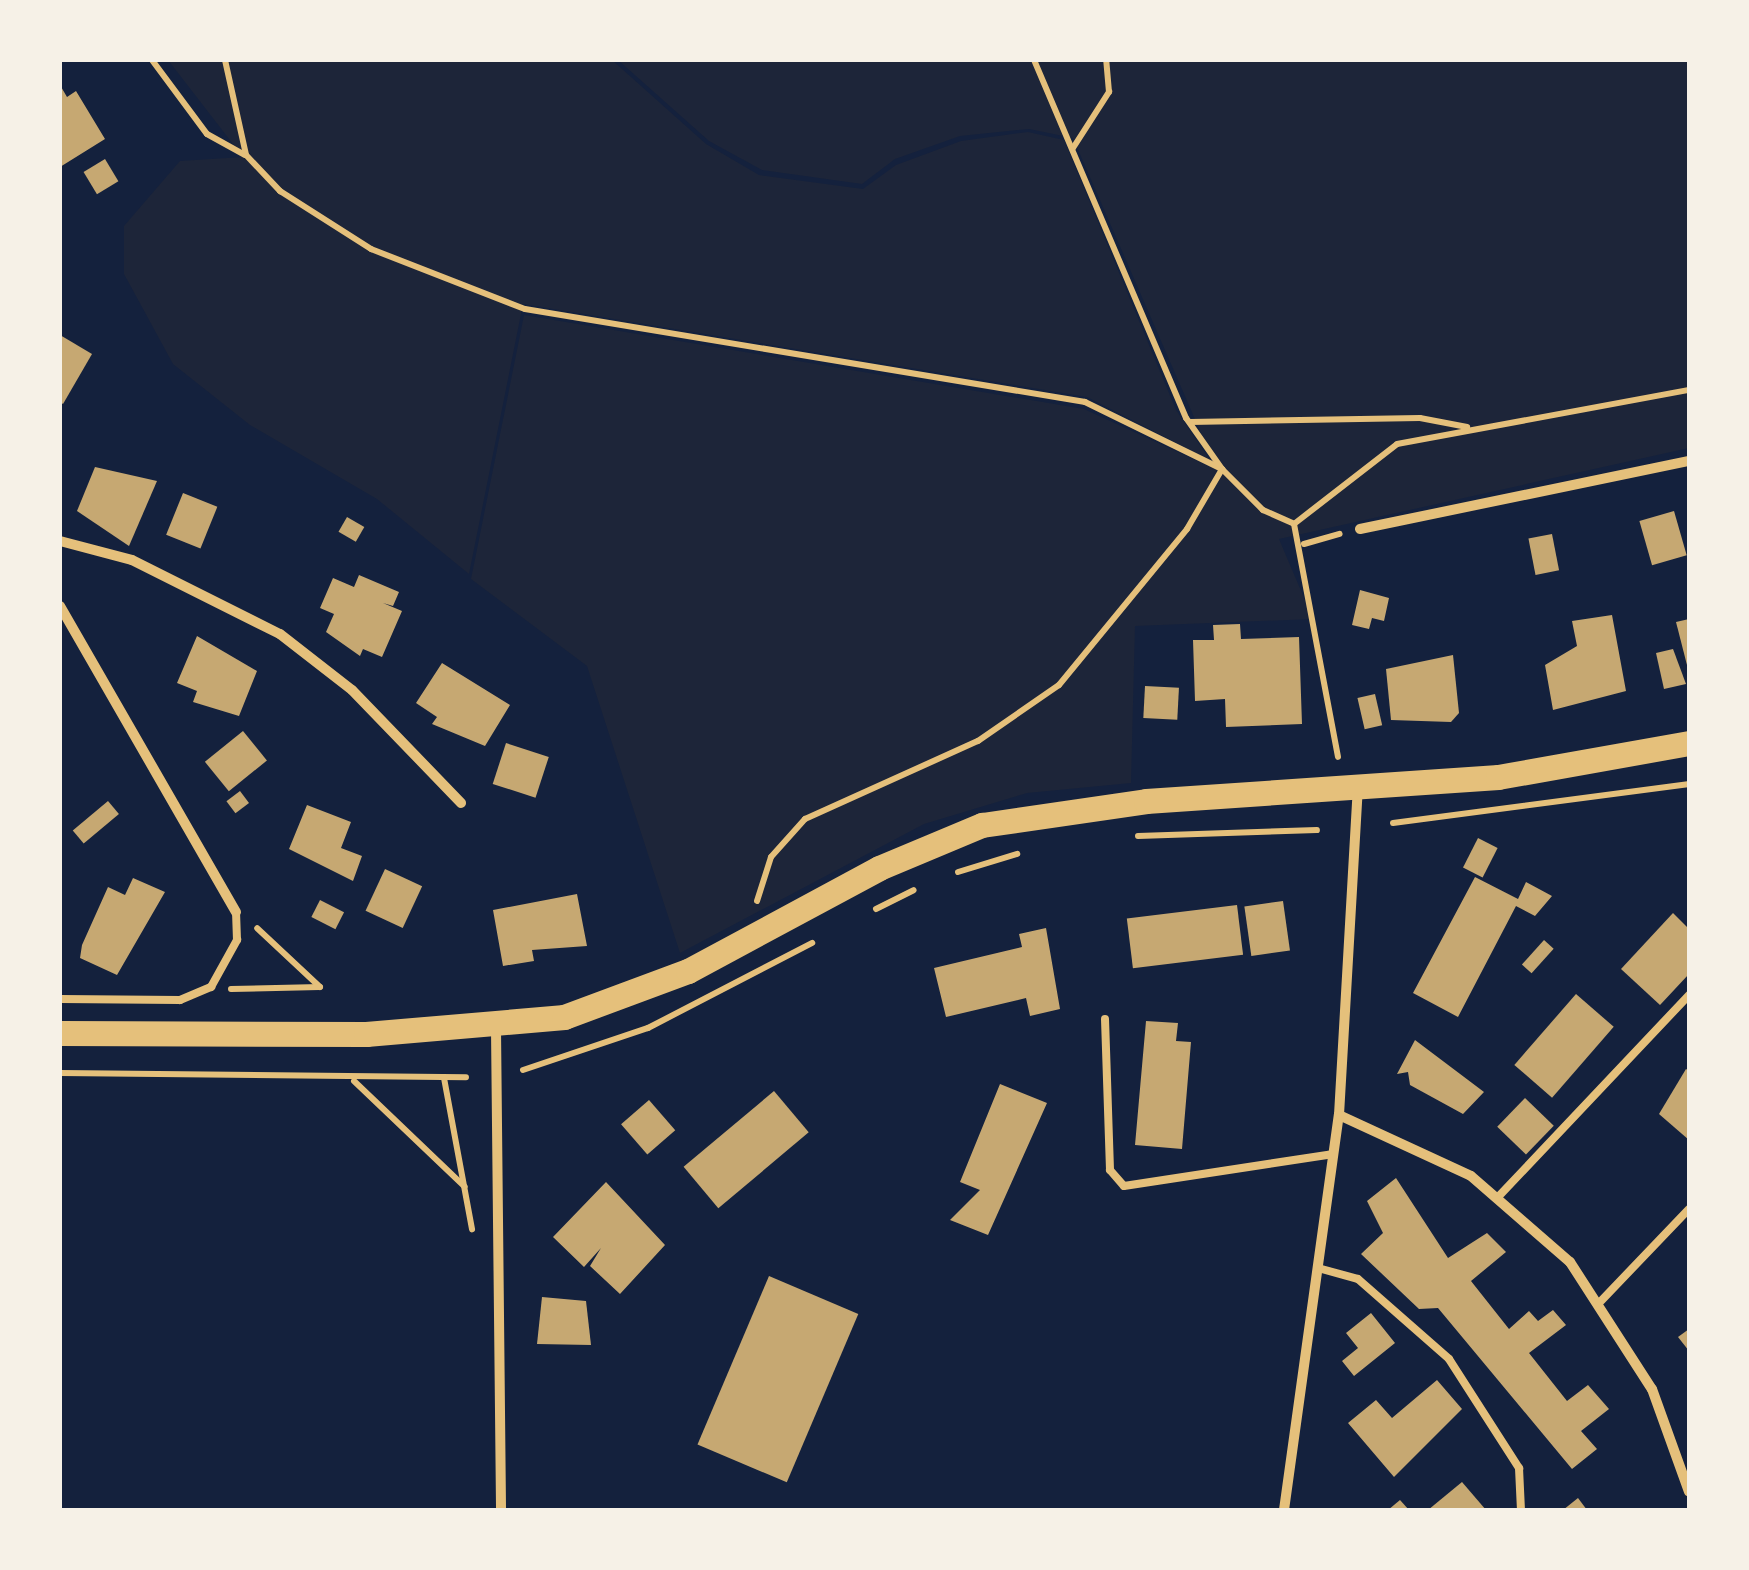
<!DOCTYPE html>
<html>
<head>
<meta charset="utf-8">
<style>
  body { margin:0 }
  #map { position:relative; width:1749px; height:1570px; overflow:hidden; background:#14213d; font-family:Raleway,sans-serif }
  div>[style] { position:absolute }
  [style*='--x'] { left:calc(var(--x)*1px); top:calc(var(--y)*1px); width:calc(var(--w)*1px); rotate:calc(var(--a)*1deg) }
  .green>* { inset:0; background:#1d2539 }
  .building>* { inset:0; background:#c6a872; transform-origin:0 0 }
  .path>* { height:6px; margin:-3px; padding:0 3px; transform-origin:3px; border-radius:3px; background:#e5c07b }
  .service>* { height:8px; margin:-4px; padding:0 4px; transform-origin:4px; border-radius:4px; background:#e5c07b }
  .minor>* { height:10px; margin:-5px; padding:0 5px; transform-origin:5px; border-radius:5px; background:#e5c07b }
  .primary>* { height:25px; margin:-12.5px; padding:0 12.5px; transform-origin:12.5px; border-radius:12.5px; background:#e5c07b }
  span { translate:-50% -50%; white-space:nowrap; text-align:center; line-height:1.15; -webkit-text-stroke:8px #f6f1e7; paint-order:stroke }
  .frame { position:absolute; inset:0; border:62px solid #f6f1e7; pointer-events:none }
</style>
</head>
<body>
<div id="map">
  <div class="green">
    <i style="clip-path:polygon(168px 60px,612px 60px,706px 144px,759px 175px,863px 189px,896px 165px,961px 141px,1028px 132px,1064px 140px,1176px 410px,1210px 460px,1087px 397px,523px 304px,469px 574px,377px 499px,250px 425px,173px 364px,124px 274px,124px 226px,180px 161px,243px 157px)"></i>
    <i style="clip-path:polygon(618px 60px,1689px 60px,1689px 448px,1279px 539px,1313px 619px,1135px 626px,1131px 783px,1027px 793px,924px 824px,680px 953px,587px 666px,471px 579px,524px 315px,1084px 409px,1217px 470px,1073px 138px,1029px 129px,960px 136px,895px 159px,862px 184px,762px 170px,709px 141px)"></i>
  </div>
  <div class="building">
    <i style="clip-path:polygon(60px 85px,67px 97px,76px 91px,105px 139px,60px 167px)"></i>
    <i style="left:105px;top:159px;width:26px;height:25px;rotate:59deg"></i>
    <i style="clip-path:polygon(60px 335px,92px 354px,63px 404px,60px 402px)"></i>
    <i style="clip-path:polygon(95px 467px,157px 481px,129px 546px,77px 511px)"></i>
    <i style="left:183px;top:493px;width:37px;height:45px;rotate:22deg"></i>
    <i style="left:1674px;top:511px;width:46px;height:36px;rotate:74deg"></i>
    <i style="left:347px;top:517px;width:20px;height:17px;rotate:30deg"></i>
    <i style="left:1552px;top:534px;width:37px;height:24px;rotate:79deg"></i>
    <i style="clip-path:polygon(359px 575px,399px 592px,393px 606px,383px 603px,402px 611px,382px 657px,363px 649px,360px 656px,326px 632px,334px 614px,320px 608px,333px 578px,354px 587px)"></i>
    <i style="clip-path:polygon(1360px 590px,1389px 598px,1384px 621px,1372px 618px,1369px 629px,1352px 625px)"></i>
    <i style="clip-path:polygon(1612px 615px,1626px 691px,1553px 710px,1545px 665px,1577px 646px,1572px 621px)"></i>
    <i style="clip-path:polygon(1689px 619px,1689px 669px,1688px 669px,1676px 622px)"></i>
    <i style="clip-path:polygon(1240px 624px,1241px 639px,1299px 637px,1302px 724px,1226px 727px,1225px 699px,1195px 701px,1193px 640px,1214px 640px,1213px 625px)"></i>
    <i style="clip-path:polygon(197px 636px,257px 671px,239px 716px,193px 702px,197px 691px,177px 683px)"></i>
    <i style="clip-path:polygon(1673px 649px,1686px 684px,1664px 689px,1656px 653px)"></i>
    <i style="clip-path:polygon(1453px 655px,1459px 713px,1451px 722px,1391px 720px,1386px 669px)"></i>
    <i style="clip-path:polygon(442px 663px,510px 705px,485px 746px,432px 724px,437px 717px,416px 703px)"></i>
    <i style="left:1145px;top:686px;width:34px;height:32px;rotate:3deg"></i>
    <i style="left:1375px;top:694px;width:32px;height:18px;rotate:77deg"></i>
    <i style="left:243px;top:731px;width:38px;height:49px;rotate:51deg"></i>
    <i style="left:506px;top:743px;width:45px;height:43px;rotate:18deg"></i>
    <i style="left:240px;top:791px;width:15px;height:17px;rotate:53deg"></i>
    <i style="left:108px;top:801px;width:17px;height:46px;rotate:50deg"></i>
    <i style="clip-path:polygon(307px 805px,351px 822px,341px 848px,362px 856px,353px 881px,289px 849px)"></i>
    <i style="left:1478px;top:838px;width:22px;height:33px;rotate:27deg"></i>
    <i style="left:385px;top:869px;width:41px;height:46px;rotate:25deg"></i>
    <i style="clip-path:polygon(1475px 877px,1518px 899px,1526px 882px,1552px 896px,1535px 916px,1516px 906px,1458px 1017px,1413px 993px)"></i>
    <i style="clip-path:polygon(133px 878px,165px 892px,117px 975px,80px 958px,82px 945px,108px 887px,125px 895px)"></i>
    <i style="clip-path:polygon(577px 894px,587px 946px,532px 950px,534px 961px,503px 966px,493px 910px)"></i>
    <i style="left:320px;top:900px;width:27px;height:19px;rotate:27deg"></i>
    <i style="left:1283px;top:901px;width:50px;height:39px;rotate:82deg"></i>
    <i style="left:1237px;top:905px;width:50px;height:111px;rotate:83deg"></i>
    <i style="clip-path:polygon(1673px 913px,1689px 929px,1689px 974px,1660px 1005px,1621px 969px)"></i>
    <i style="clip-path:polygon(1046px 928px,1060px 1009px,1030px 1016px,1026px 998px,946px 1017px,934px 968px,1022px 947px,1019px 934px)"></i>
    <i style="left:1544px;top:940px;width:13px;height:33px;rotate:42deg"></i>
    <i style="left:1576px;top:994px;width:50px;height:94px;rotate:41deg"></i>
    <i style="clip-path:polygon(1146px 1021px,1178px 1023px,1176px 1041px,1191px 1042px,1182px 1149px,1135px 1145px)"></i>
    <i style="clip-path:polygon(1415px 1040px,1484px 1092px,1463px 1114px,1410px 1085px,1408px 1072px,1397px 1074px)"></i>
    <i style="clip-path:polygon(1686px 1069px,1689px 1071px,1689px 1140px,1659px 1114px)"></i>
    <i style="clip-path:polygon(1000px 1084px,1047px 1103px,988px 1235px,950px 1220px,980px 1190px,960px 1182px)"></i>
    <i style="left:774px;top:1091px;width:54px;height:118px;rotate:50deg"></i>
    <i style="left:1525px;top:1098px;width:40px;height:40px;rotate:44deg"></i>
    <i style="left:649px;top:1100px;width:40px;height:37px;rotate:49deg"></i>
    <i style="clip-path:polygon(1396px 1178px,1448px 1258px,1487px 1233px,1506px 1252px,1471px 1281px,1509px 1329px,1529px 1311px,1538px 1321px,1553px 1310px,1566px 1325px,1529px 1353px,1567px 1401px,1588px 1385px,1609px 1409px,1581px 1431px,1597px 1449px,1572px 1469px,1438px 1308px,1419px 1309px,1361px 1254px,1383px 1233px,1367px 1201px)"></i>
    <i style="clip-path:polygon(606px 1182px,665px 1245px,620px 1294px,590px 1266px,601px 1248px,584px 1267px,553px 1237px)"></i>
    <i style="left:769px;top:1276px;width:97px;height:183px;rotate:23deg"></i>
    <i style="clip-path:polygon(542px 1297px,586px 1301px,591px 1345px,537px 1344px)"></i>
    <i style="clip-path:polygon(1371px 1313px,1395px 1343px,1354px 1376px,1342px 1361px,1358px 1348px,1346px 1333px)"></i>
    <i style="clip-path:polygon(1689px 1329px,1689px 1351px,1678px 1337px)"></i>
    <i style="clip-path:polygon(1437px 1380px,1462px 1409px,1394px 1477px,1348px 1423px,1376px 1400px,1392px 1418px)"></i>
    <i style="clip-path:polygon(1462px 1482px,1486px 1510px,1428px 1510px)"></i>
    <i style="clip-path:polygon(1578px 1498px,1587px 1510px,1563px 1510px)"></i>
    <i style="clip-path:polygon(1400px 1500px,1409px 1510px,1388px 1510px)"></i>
  </div>
  <div class="path">
    <i style="--x:152;--y:60;--w:92;--a:53.4"></i>
    <i style="--x:207;--y:134;--w:43;--a:28.9"></i>
    <i style="--x:225;--y:60;--w:97;--a:77.5"></i>
    <i style="--x:246;--y:155;--w:50;--a:46.6"></i>
    <i style="--x:280;--y:191;--w:108;--a:32.5"></i>
    <i style="--x:371;--y:249;--w:165;--a:21.3"></i>
    <i style="--x:525;--y:309;--w:568;--a:9.43"></i>
    <i style="--x:1085;--y:402;--w:153;--a:26.1"></i>
    <i style="--x:1222;--y:469;--w:58;--a:45"></i>
    <i style="--x:1263;--y:510;--w:34;--a:24"></i>
    <i style="--x:1294;--y:524;--w:130;--a:-37.8"></i>
    <i style="--x:1397;--y:444;--w:297;--a:-10.5"></i>
    <i style="--x:1073;--y:148;--w:67;--a:-57.3"></i>
    <i style="--x:1109;--y:92;--w:32;--a:-95"></i>
    <i style="--x:1190;--y:422;--w:230;--a:-1"></i>
    <i style="--x:1420;--y:418;--w:48;--a:10.8"></i>
    <i style="--x:1294;--y:524;--w:237;--a:79.3"></i>
    <i style="--x:1304;--y:544;--w:37;--a:-16"></i>
    <i style="--x:1393;--y:823;--w:299;--a:-7.5"></i>
    <i style="--x:1138;--y:836;--w:179;--a:-1.9"></i>
    <i style="--x:958;--y:872;--w:62;--a:-17"></i>
    <i style="--x:757;--y:901;--w:46;--a:-72.3"></i>
    <i style="--x:771;--y:857;--w:51;--a:-48.2"></i>
    <i style="--x:805;--y:819;--w:190;--a:-24.3"></i>
    <i style="--x:978;--y:741;--w:98;--a:-34.7"></i>
    <i style="--x:1059;--y:685;--w:202;--a:-50.6"></i>
    <i style="--x:1187;--y:529;--w:69;--a:-59.7"></i>
    <i style="--x:1222;--y:469;--w:62;--a:-125.2"></i>
    <i style="--x:1186;--y:418;--w:389;--a:-113"></i>
    <i style="--x:876;--y:909;--w:42;--a:-26.6"></i>
    <i style="--x:231;--y:989;--w:89;--a:-1.3"></i>
    <i style="--x:320;--y:987;--w:86;--a:-136.9"></i>
    <i style="--x:523;--y:1070;--w:132;--a:-18.6"></i>
    <i style="--x:648;--y:1028;--w:185;--a:-27.4"></i>
    <i style="--x:60;--y:1073;--w:406;--a:0.6"></i>
    <i style="--x:444;--y:1078;--w:154;--a:79.5"></i>
    <i style="--x:354;--y:1081;--w:153;--a:43.7"></i>
  </div>
  <div class="service">
    <i style="--x:60;--y:999;--w:120;--a:0.5"></i>
    <i style="--x:180;--y:1000;--w:34;--a:-23"></i>
    <i style="--x:211;--y:987;--w:54;--a:-61"></i>
    <i style="--x:237;--y:940;--w:28;--a:-92"></i>
    <i style="--x:1105;--y:1019;--w:151;--a:88.1"></i>
    <i style="--x:1110;--y:1170;--w:21;--a:49"></i>
    <i style="--x:1124;--y:1186;--w:212;--a:-8.7"></i>
    <i style="--x:1499;--y:1196;--w:277;--a:-46.6"></i>
    <i style="--x:1318;--y:1268;--w:41;--a:15.4"></i>
    <i style="--x:1358;--y:1279;--w:121;--a:41.3"></i>
    <i style="--x:1449;--y:1359;--w:130;--a:57.3"></i>
    <i style="--x:1519;--y:1468;--w:42;--a:87.3"></i>
    <i style="--x:1601;--y:1301;--w:127;--a:-46.3"></i>
  </div>
  <div class="minor">
    <i style="--x:1360;--y:529;--w:336;--a:-11.7"></i>
    <i style="--x:60;--y:541;--w:74;--a:14.8"></i>
    <i style="--x:132;--y:560;--w:165;--a:26.6"></i>
    <i style="--x:280;--y:634;--w:91;--a:37.9"></i>
    <i style="--x:352;--y:690;--w:157;--a:46"></i>
    <i style="--x:60;--y:606;--w:353;--a:60.1"></i>
    <i style="--x:496;--y:1029;--w:481;--a:89.4"></i>
    <i style="--x:1339;--y:1115;--w:145;--a:24.8"></i>
    <i style="--x:1471;--y:1176;--w:131;--a:41"></i>
    <i style="--x:1570;--y:1262;--w:151;--a:57.2"></i>
    <i style="--x:1652;--y:1389;--w:109;--a:70.2"></i>
    <i style="--x:1284;--y:1510;--w:399;--a:-82.1"></i>
    <i style="--x:1339;--y:1115;--w:327;--a:-86.7"></i>
  </div>
  <div class="primary">
    <i style="--x:60;--y:1033;--w:306;--a:0.2"></i>
    <i style="--x:366;--y:1034;--w:199;--a:-4.9"></i>
    <i style="--x:564;--y:1017;--w:132;--a:-20.4"></i>
    <i style="--x:688;--y:971;--w:217;--a:-28.3"></i>
    <i style="--x:879;--y:868;--w:112;--a:-22.7"></i>
    <i style="--x:982;--y:825;--w:166;--a:-8.3"></i>
    <i style="--x:1146;--y:801;--w:353;--a:-3.9"></i>
    <i style="--x:1498;--y:777;--w:194;--a:-10.1"></i>
  </div>
  <div class="frame"></div>
</div>
</body>
</html>
